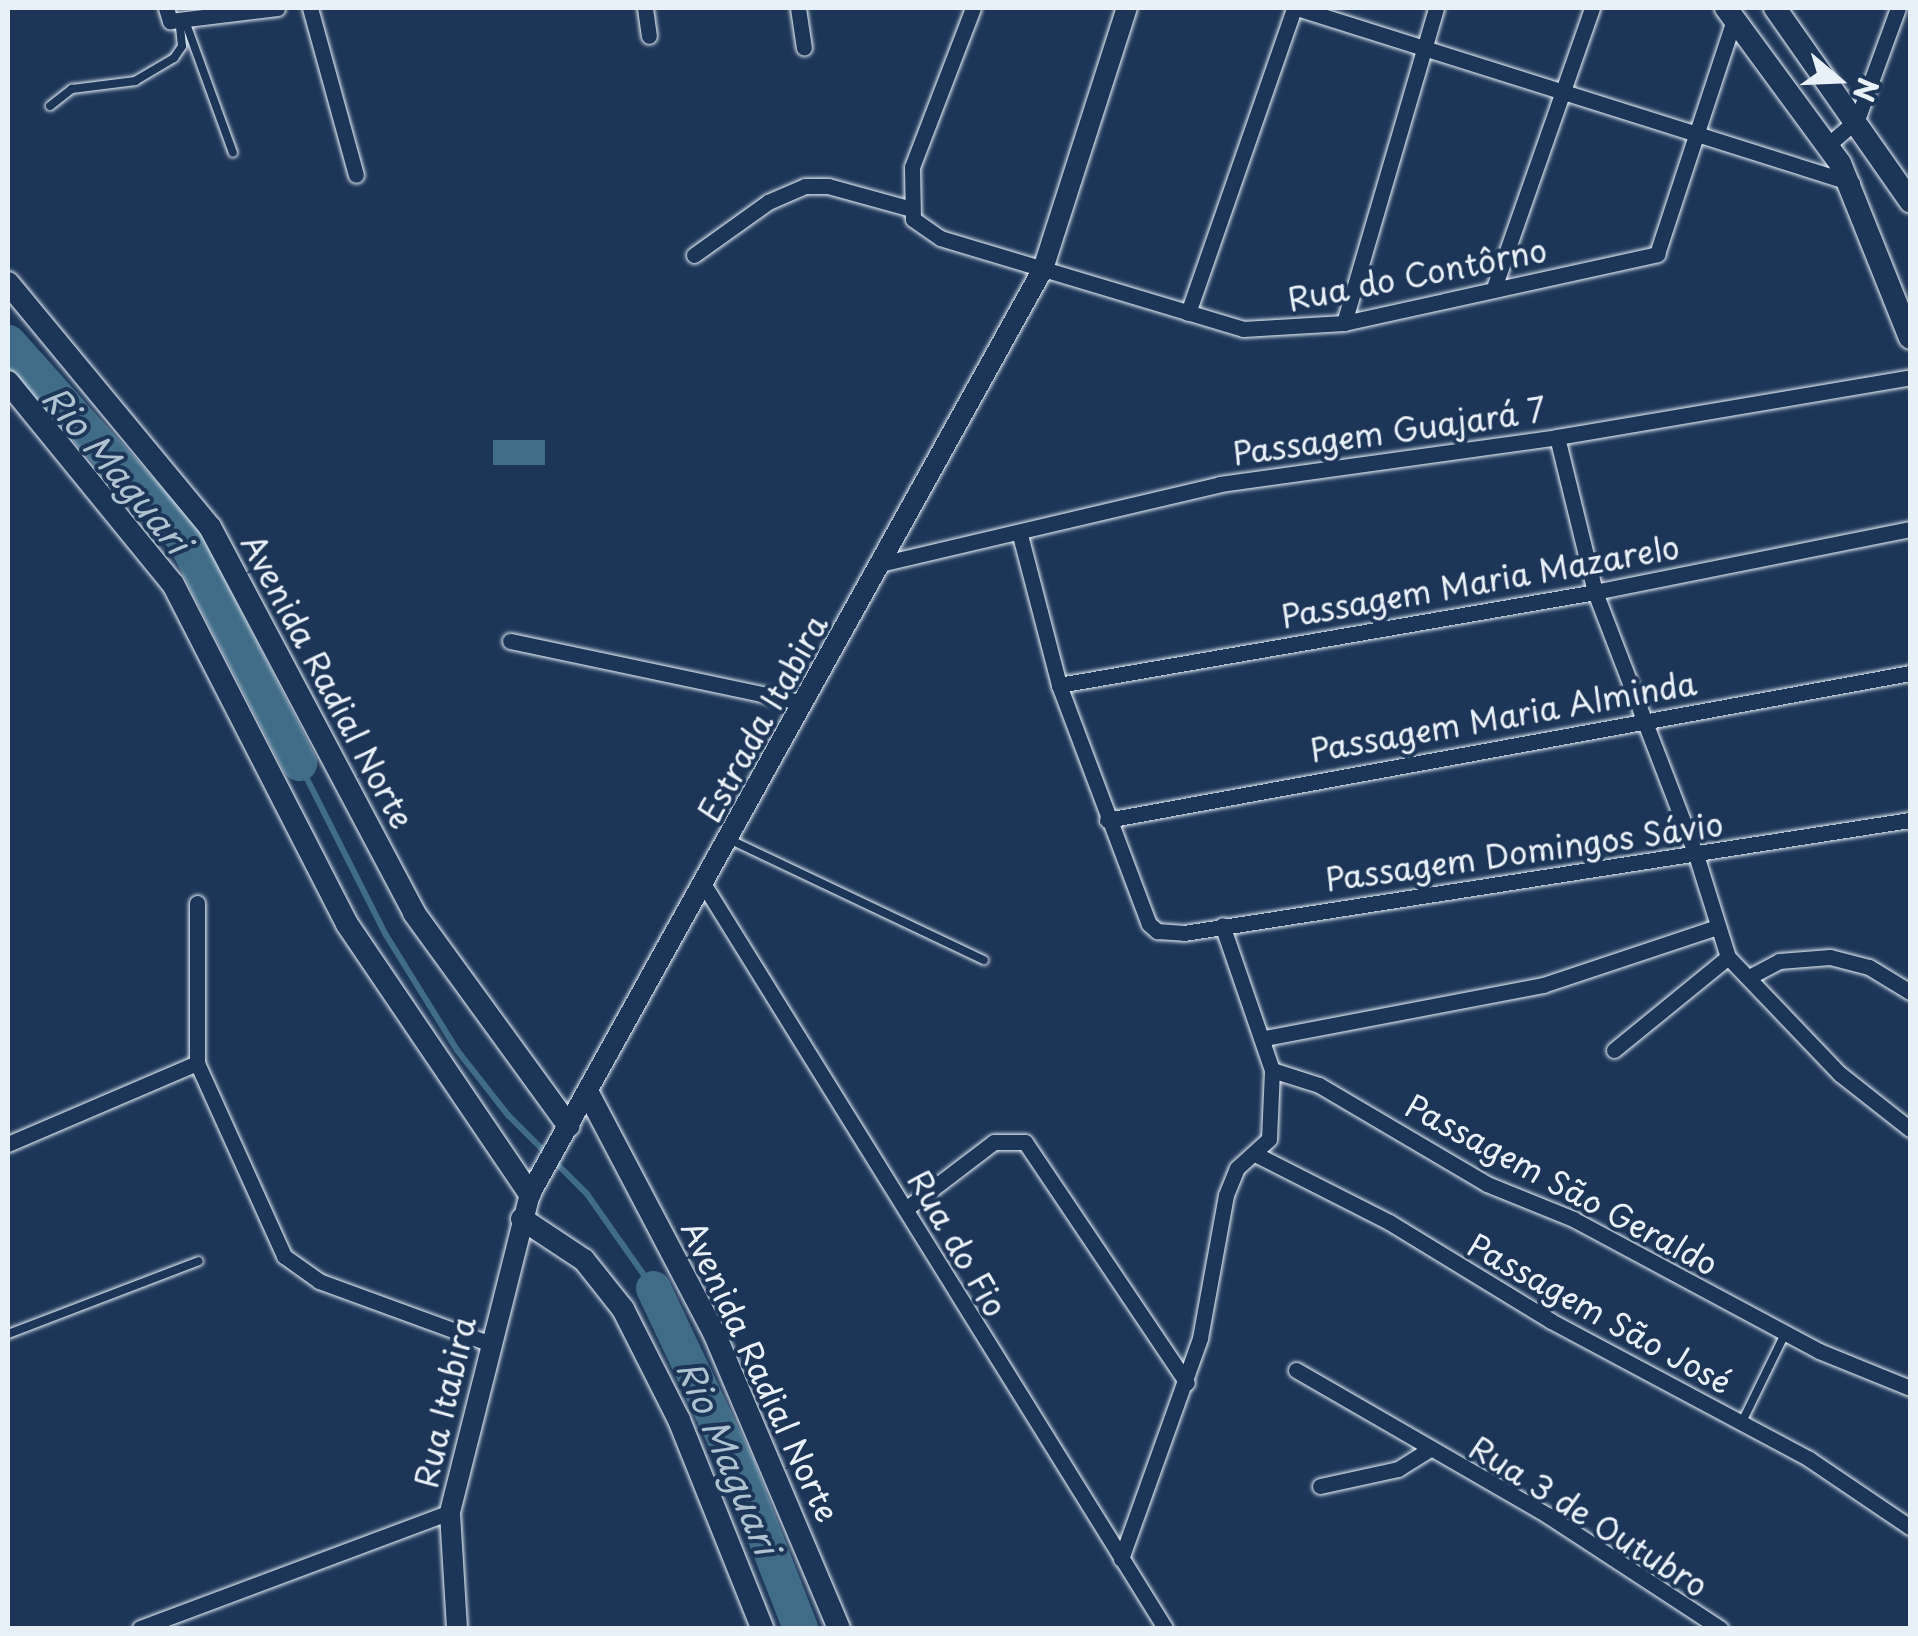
<!DOCTYPE html>
<html>
<head>
<meta charset="utf-8">
<style>
  body { margin:0 }
  #map { position:relative; width:1918px; height:1636px; overflow:hidden; background:#1d3557; font-family:"Playpen Sans",sans-serif }
  div>[style] { position:absolute }
  [style*='--x'] { left:calc(var(--x)*1px); top:calc(var(--y)*1px); width:calc(var(--w)*1px); rotate:calc(var(--a)*1deg) }
  .water>* { inset:0; background:#416c87; transform-origin:0 0 }
  .stream>* { height:6px; margin:-3px; padding:0 3px; transform-origin:3px; border-radius:3px; background:#416c87 }
  .river>* { height:35px; margin:-17.5px; padding:0 17.5px; transform-origin:17.5px; border-radius:17.5px; background:#416c87 }
  .roads { filter:drop-shadow(0 0 2px #e8f1f8) drop-shadow(0 0 2px #e8f1f8) }
  .service>* { height:8px; margin:-4px; padding:0 4px; transform-origin:4px; border-radius:4px; background:#1d3557 }
  .minor>* { height:15px; margin:-7.5px; padding:0 7.5px; transform-origin:7.5px; border-radius:7.5px; background:#1d3557 }
  .tertiary>* { height:20px; margin:-10px; padding:0 10px; transform-origin:10px; border-radius:10px; background:#1d3557 }
  .secondary>* { height:22px; margin:-11px; padding:0 11px; transform-origin:11px; border-radius:11px; background:#1d3557 }
  span { translate:-50% -50%; white-space:nowrap; text-align:center; line-height:1.15; -webkit-text-stroke:8px #1d3557; paint-order:stroke }
  .street-label { font-size:32px; color:#e8f1f8 }
  .water-label { font-size:35px; color:#aec2d0; font-style:italic }
  .frame { position:absolute; inset:0; border:10px solid #e8f1f8; pointer-events:none }
  .north { position:absolute; left:1788px; top:30px; width:100px; height:100px; -webkit-text-stroke:8px #1d3557; paint-order:stroke; rotate:109deg; font-size:28px; font-weight:700; line-height:40px; text-align:center; color:#e8f1f8 }
  .north::after { content:''; display:block; margin:auto; width:35px; height:45px; background:#e8f1f8; clip-path:polygon(50% 0,100% 100%,50% 72%,0 100%) }
</style>
</head>
<body>
<div id="map">
  <div class="water">
    <i style="left:493px;top:440px;width:52px;height:25px"></i>
  </div>
  <div class="stream">
    <i style="--x:299;--y:763;--w:193;--a:63.2"></i>
    <i style="--x:386;--y:935;--w:135;--a:58.3"></i>
    <i style="--x:457;--y:1050;--w:83;--a:51.9"></i>
    <i style="--x:508;--y:1115;--w:112;--a:45"></i>
    <i style="--x:587;--y:1194;--w:115;--a:54.9"></i>
  </div>
  <div class="river">
    <i style="--x:8;--y:342;--w:264;--a:48.2"></i>
    <i style="--x:184;--y:539;--w:252;--a:62.8"></i>
    <i style="--x:653;--y:1288;--w:197;--a:64.7"></i>
    <i style="--x:737;--y:1466;--w:174;--a:68.7"></i>
  </div>
  <div class="roads">
    <div class="service">
      <i style="--x:185;--y:21;--w:140;--a:70"></i>
      <i style="--x:50;--y:106;--w:28;--a:-38"></i>
      <i style="--x:72;--y:89;--w:64;--a:-7.2"></i>
      <i style="--x:135;--y:81;--w:45;--a:-30.5"></i>
      <i style="--x:174;--y:58;--w:14;--a:-56"></i>
      <i style="--x:182;--y:46;--w:27;--a:-96"></i>
      <i style="--x:731;--y:840;--w:280;--a:25.4"></i>
      <i style="--x:8;--y:1334;--w:204;--a:-20.9"></i>
      <i style="--x:1742;--y:1422;--w:98;--a:-64"></i>
    </div>
    <div class="minor">
      <i style="--x:166;--y:8;--w:14;--a:73"></i>
      <i style="--x:170;--y:21;--w:108;--a:-6.9"></i>
      <i style="--x:310;--y:8;--w:173;--a:74.6"></i>
      <i style="--x:645;--y:8;--w:28;--a:82"></i>
      <i style="--x:798;--y:8;--w:40;--a:81.5"></i>
      <i style="--x:973;--y:8;--w:170;--a:111"></i>
      <i style="--x:912;--y:167;--w:52;--a:88.9"></i>
      <i style="--x:913;--y:219;--w:33;--a:35"></i>
      <i style="--x:940;--y:238;--w:316;--a:16.7"></i>
      <i style="--x:1243;--y:329;--w:101;--a:-3.4"></i>
      <i style="--x:1344;--y:323;--w:321;--a:-12.4"></i>
      <i style="--x:1657;--y:254;--w:246;--a:-71.8"></i>
      <i style="--x:1297;--y:8;--w:582;--a:17.5"></i>
      <i style="--x:1829;--y:144;--w:37;--a:-41"></i>
      <i style="--x:1857;--y:120;--w:119;--a:-69.9"></i>
      <i style="--x:694;--y:255;--w:91;--a:-35.6"></i>
      <i style="--x:768;--y:202;--w:40;--a:-23.4"></i>
      <i style="--x:805;--y:186;--w:23;--a:0"></i>
      <i style="--x:828;--y:186;--w:83;--a:15.4"></i>
      <i style="--x:1494;--y:288;--w:297;--a:-70.7"></i>
      <i style="--x:1188;--y:313;--w:323;--a:-70.8"></i>
      <i style="--x:1344;--y:323;--w:328;--a:-73.7"></i>
      <i style="--x:1557;--y:437;--w:160;--a:76.2"></i>
      <i style="--x:1595;--y:592;--w:282;--a:69"></i>
      <i style="--x:1696;--y:855;--w:107;--a:72.6"></i>
      <i style="--x:1728;--y:957;--w:162;--a:46.3"></i>
      <i style="--x:1840;--y:1074;--w:89;--a:38.2"></i>
      <i style="--x:1020;--y:535;--w:155;--a:75.4"></i>
      <i style="--x:1059;--y:685;--w:255;--a:69.4"></i>
      <i style="--x:1149;--y:924;--w:11;--a:41"></i>
      <i style="--x:1157;--y:931;--w:27;--a:4"></i>
      <i style="--x:1184;--y:933;--w:735;--a:-8.85"></i>
      <i style="--x:880;--y:564;--w:349;--a:-13.2"></i>
      <i style="--x:1220;--y:484;--w:340;--a:-7.9"></i>
      <i style="--x:1557;--y:437;--w:358;--a:-9.6"></i>
      <i style="--x:510;--y:641;--w:300;--a:11.9"></i>
      <i style="--x:1059;--y:685;--w:544;--a:-9.84"></i>
      <i style="--x:1595;--y:592;--w:321;--a:-11.3"></i>
      <i style="--x:1107;--y:820;--w:816;--a:-10.37"></i>
      <i style="--x:704;--y:885;--w:874;--a:58.18"></i>
      <i style="--x:197;--y:903;--w:160;--a:90"></i>
      <i style="--x:197;--y:1063;--w:212;--a:65.7"></i>
      <i style="--x:284;--y:1256;--w:43;--a:35.5"></i>
      <i style="--x:319;--y:1281;--w:180;--a:20.1"></i>
      <i style="--x:1749;--y:977;--w:34;--a:-28"></i>
      <i style="--x:1779;--y:961;--w:51;--a:-4.5"></i>
      <i style="--x:1830;--y:957;--w:40;--a:14.4"></i>
      <i style="--x:1869;--y:967;--w:48;--a:31.4"></i>
      <i style="--x:1265;--y:1038;--w:283;--a:-10.8"></i>
      <i style="--x:1543;--y:985;--w:180;--a:-18.4"></i>
      <i style="--x:1614;--y:1050;--w:147;--a:-39.2"></i>
      <i style="--x:1272;--y:1070;--w:49;--a:17.7"></i>
      <i style="--x:1319;--y:1085;--w:195;--a:30.5"></i>
      <i style="--x:1487;--y:1184;--w:93;--a:22.1"></i>
      <i style="--x:1573;--y:1219;--w:279;--a:28.2"></i>
      <i style="--x:1819;--y:1351;--w:98;--a:22.1"></i>
      <i style="--x:8;--y:1144;--w:206;--a:-23.2"></i>
      <i style="--x:1257;--y:1155;--w:148;--a:26.9"></i>
      <i style="--x:1389;--y:1222;--w:190;--a:31.4"></i>
      <i style="--x:1551;--y:1321;--w:293;--a:28.1"></i>
      <i style="--x:1809;--y:1459;--w:122;--a:34"></i>
      <i style="--x:907;--y:1208;--w:109;--a:-37.2"></i>
      <i style="--x:994;--y:1142;--w:31;--a:0"></i>
      <i style="--x:1025;--y:1142;--w:290;--a:56.1"></i>
      <i style="--x:1296;--y:1370;--w:290;--a:30"></i>
      <i style="--x:1547;--y:1515;--w:207;--a:33.2"></i>
      <i style="--x:1320;--y:1486;--w:80;--a:-12.3"></i>
      <i style="--x:1398;--y:1469;--w:36;--a:-32"></i>
      <i style="--x:1121;--y:1559;--w:235;--a:-70.3"></i>
      <i style="--x:1200;--y:1338;--w:145;--a:-79.7"></i>
      <i style="--x:1226;--y:1195;--w:29;--a:-68"></i>
      <i style="--x:1237;--y:1168;--w:43;--a:-42.2"></i>
      <i style="--x:1269;--y:1139;--w:69;--a:-87.5"></i>
      <i style="--x:1272;--y:1070;--w:153;--a:-109"></i>
      <i style="--x:140;--y:1628;--w:331;--a:-20.5"></i>
    </div>
    <div class="tertiary">
      <i style="--x:457;--y:1628;--w:116;--a:-93.5"></i>
      <i style="--x:450;--y:1512;--w:328;--a:-75.9"></i>
      <i style="--x:530;--y:1194;--w:1058;--a:-60.99"></i>
      <i style="--x:1043;--y:269;--w:274;--a:-72.2"></i>
    </div>
    <div class="secondary">
      <i style="--x:1726;--y:8;--w:192;--a:53.7"></i>
      <i style="--x:1840;--y:163;--w:188;--a:68.2"></i>
      <i style="--x:1775;--y:8;--w:236;--a:55"></i>
      <i style="--x:8;--y:283;--w:317;--a:50.4"></i>
      <i style="--x:210;--y:527;--w:437;--a:62.1"></i>
      <i style="--x:414;--y:913;--w:263;--a:54"></i>
      <i style="--x:8;--y:382;--w:261;--a:50.8"></i>
      <i style="--x:173;--y:584;--w:382;--a:62.9"></i>
      <i style="--x:347;--y:924;--w:326;--a:55.9"></i>
      <i style="--x:588;--y:1093;--w:273;--a:62.3"></i>
      <i style="--x:715;--y:1335;--w:318;--a:67.1"></i>
      <i style="--x:522;--y:1219;--w:74;--a:33.5"></i>
      <i style="--x:584;--y:1260;--w:63;--a:51.5"></i>
      <i style="--x:623;--y:1309;--w:124;--a:63.2"></i>
      <i style="--x:679;--y:1420;--w:224;--a:68.2"></i>
    </div>
  </div>
  <div class="street-label">
    <span style="left:1417px;top:274px;rotate:-11deg">Rua do Contôrno</span>
    <span style="left:1389px;top:431px;rotate:-8deg">Passagem Guajará 7</span>
    <span style="left:1480px;top:581px;rotate:-10deg">Passagem Maria Mazarelo</span>
    <span style="left:328px;top:681px;rotate:62deg">Avenida Radial Norte</span>
    <span style="left:1503px;top:716px;rotate:-10deg">Passagem Maria Alminda</span>
    <span style="left:762px;top:718px;rotate:-61deg">Estrada Itabira</span>
    <span style="left:1524px;top:851px;rotate:-8deg">Passagem Domingos Sávio</span>
    <span style="left:1562px;top:1184px;rotate:28deg">Passagem São Geraldo</span>
    <span style="left:958px;top:1243px;rotate:60deg">Rua do Fio</span>
    <span style="left:1600px;top:1313px;rotate:29deg">Passagem São José</span>
    <span style="left:761px;top:1371px;rotate:65deg">Avenida Radial Norte</span>
    <span style="left:444px;top:1402px;rotate:-77deg">Rua Itabira</span>
    <span style="left:1589px;top:1516px;rotate:32deg">Rua 3 de Outubro</span>
  </div>
  <div class="water-label">
    <span style="left:117px;top:469px;rotate:50deg">Rio Maguari</span>
    <span style="left:729px;top:1457px;rotate:67deg">Rio Maguari</span>
  </div>
  <div class="frame"></div>
  <div class="north">N</div>
</div>
</body>
</html>
